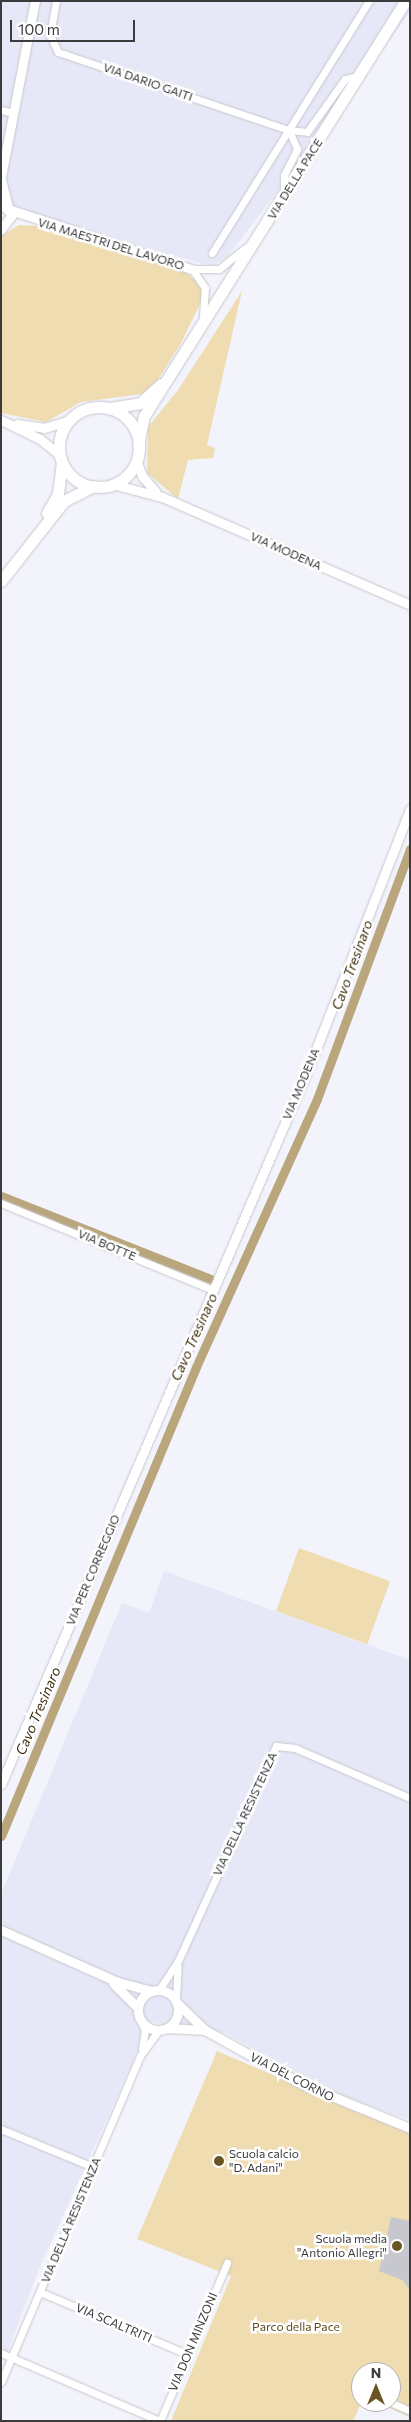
<!DOCTYPE html>
<html>
<head>
<meta charset="utf-8">
<style>
  body { margin:0 }
  #map { position:relative; width:411px; height:2422px; overflow:hidden; background:#f3f3fb; font-family:Commissioner,sans-serif }
  div>[style] { position:absolute }
  [style*='--x'] { left:calc(var(--x)*1px); top:calc(var(--y)*1px); width:calc(var(--w)*1px); rotate:calc(var(--a)*1deg) }
  .built>* { inset:0; background:#e7e8f7 }
  .green>* { inset:0; background:#efdcb1; transform-origin:0 0 }
  .canal>* { height:9px; margin:-4.5px; padding:0 4.5px; transform-origin:4.5px; border-radius:4.5px; background:#b9a67d }
  .building>* { inset:0; background:#c7c7ce }
  .roads { filter:drop-shadow(0 0 1px #c6c7ce) drop-shadow(0 0 1px #c6c7ce) }
  .minor>* { height:7px; margin:-3.5px; padding:0 3.5px; transform-origin:3.5px; border-radius:3.5px; background:#fff }
  .tertiary>* { height:9px; margin:-4.5px; padding:0 4.5px; transform-origin:4.5px; border-radius:4.5px; background:#fff }
  .tertiary>.ring { margin:-4.5px; padding:0; box-sizing:content-box; background:none; border:9px solid #fff; border-radius:50% }
  .primary>* { height:11px; margin:-5.5px; padding:0 5.5px; transform-origin:5.5px; border-radius:5.5px; background:#fff }
  .primary>.ring { margin:-5.5px; padding:0; box-sizing:content-box; background:none; border:11px solid #fff; border-radius:50% }
  .dots>* { width:14px; height:14px; translate:-50% -50%; box-sizing:border-box; border:2px solid #fff; border-radius:50% }
  span { translate:-50% -50%; white-space:nowrap; text-align:center; line-height:1.15; -webkit-text-stroke:5px #fff; paint-order:stroke }
  .street-label { font-size:12px; color:#3b3b3e }
  .poi-label { font-size:12px; color:#3b3b3e }
  .left { translate:0 -50%; text-align:left }
  .right { translate:-100% -50%; text-align:right }
  .park-label { font-size:12px; color:#614d1b }
  .water-label { font-size:14px; color:#40310f; font-style:italic }
  .frame { position:absolute; inset:0; border:2px solid #3b3b3e; pointer-events:none }
  .north { position:absolute; left:351px; top:2362px; width:50px; height:50px; box-sizing:border-box; background:#fff; border:1px solid #b1b1b2; border-radius:50%; rotate:0deg; font-size:14px; font-weight:700; line-height:20px; text-align:center; color:#3b3b3e }
  .north::after { content:''; display:block; margin:auto; width:18px; height:22px; background:#695423; clip-path:polygon(50% 0,100% 100%,50% 72%,0 100%) }
  .scale { position:absolute; left:10px; top:20px; width:125px; height:22px; box-sizing:border-box; border:2px solid #3b3b3e; border-top:0; padding-left:6px; font-size:15px; line-height:18px; white-space:nowrap; color:#3b3b3e; -webkit-text-stroke:4px #fff; paint-order:stroke }
</style>
</head>
<body>
<div id="map">
  <div class="built">
    <i style="clip-path:polygon(1px 1px,410px 1px,410px 12px,274px 196px,227px 257px,212px 266px,1px 208px)"></i>
    <i style="clip-path:polygon(164px 1571px,410px 1660px,410px 2120px,336px 2094px,225px 2033px,151px 2022px,39px 2269px,5px 2358px,1px 2356px,1px 1894px,122px 1603px,149px 1613px)"></i>
  </div>
  <div class="green">
    <i style="clip-path:polygon(19px 225px,38px 226px,184px 271px,201px 285px,201px 302px,180px 345px,157px 381px,142px 394px,81px 402px,46px 422px,1px 413px,1px 236px)"></i>
    <i style="clip-path:polygon(242px 291px,207px 445px,215px 448px,213px 458px,188px 460px,178px 499px,147px 473px,148px 427px,178px 390px)"></i>
    <i style="left:299px;top:1548px;width:97px;height:67px;rotate:20deg"></i>
    <i style="clip-path:polygon(217px 2051px,410px 2134px,410px 2417px,376px 2402px,391px 2402px,391px 2372px,361px 2372px,362px 2402px,353px 2421px,171px 2421px,231px 2276px,137px 2239px)"></i>
  </div>
  <div class="canal">
    <i style="--x:1;--y:1196;--w:226;--a:21.6"></i>
    <i style="--x:1;--y:1836;--w:508;--a:-67.42"></i>
    <i style="--x:196;--y:1367;--w:294;--a:-65.7"></i>
    <i style="--x:317;--y:1099;--w:267;--a:-69.6"></i>
  </div>
  <div class="building">
    <i style="clip-path:polygon(391px 2217px,410px 2221px,410px 2290px,402px 2280px,379px 2271px)"></i>
  </div>
  <div class="roads">
    <div class="minor">
      <i style="--x:56;--y:1;--w:35;--a:100"></i>
      <i style="--x:50;--y:35;--w:19;--a:65"></i>
      <i style="--x:58;--y:52;--w:244;--a:18.7"></i>
      <i style="--x:1;--y:110;--w:13;--a:13"></i>
      <i style="--x:284;--y:191;--w:16;--a:-90"></i>
      <i style="--x:284;--y:175;--w:29;--a:-63"></i>
      <i style="--x:297;--y:149;--w:21;--a:-113"></i>
      <i style="--x:289;--y:130;--w:18;--a:6"></i>
      <i style="--x:307;--y:132;--w:65;--a:-54.4"></i>
      <i style="--x:345;--y:79;--w:14;--a:-12"></i>
      <i style="--x:212;--y:253;--w:297;--a:-58.1"></i>
      <i style="--x:203;--y:316;--w:28;--a:-86"></i>
      <i style="--x:205;--y:288;--w:23;--a:-124"></i>
      <i style="--x:192;--y:269;--w:27;--a:0"></i>
      <i style="--x:219;--y:269;--w:33;--a:-39"></i>
      <i style="--x:1;--y:1203;--w:229;--a:22.3"></i>
      <i style="--x:159;--y:1990;--w:35;--a:-57"></i>
      <i style="--x:178;--y:1961;--w:236;--a:-65.5"></i>
      <i style="--x:276;--y:1746;--w:19;--a:6"></i>
      <i style="--x:295;--y:1748;--w:125;--a:23.5"></i>
      <i style="--x:176;--y:1999;--w:33;--a:-87"></i>
      <i style="--x:140;--y:2019;--w:12;--a:66"></i>
      <i style="--x:145;--y:2030;--w:19;--a:99"></i>
      <i style="--x:1;--y:2129;--w:100;--a:22.4"></i>
      <i style="--x:40;--y:2292;--w:160;--a:22.9"></i>
      <i style="--x:1;--y:2353;--w:173;--a:23.2"></i>
      <i style="--x:1;--y:2382;--w:354;--a:-66.9"></i>
      <i style="--x:140;--y:2056;--w:32;--a:-54"></i>
      <i style="--x:390;--y:2402;--w:22;--a:24"></i>
      <i style="--x:160;--y:2421;--w:172;--a:-67"></i>
    </div>
    <div class="tertiary">
      <i style="--x:1;--y:177;--w:179;--a:-79.1"></i>
      <i style="--x:1;--y:179;--w:29;--a:76"></i>
      <i style="--x:1;--y:203;--w:16;--a:47"></i>
      <i style="--x:12;--y:215;--w:18;--a:128"></i>
      <i style="--x:11;--y:210;--w:190;--a:18.1"></i>
      <i style="--x:1;--y:420;--w:43;--a:26"></i>
      <i style="--x:40;--y:439;--w:26;--a:39"></i>
      <i style="--x:17;--y:424;--w:27;--a:8"></i>
      <i style="--x:44;--y:428;--w:27;--a:-17"></i>
      <i style="--x:136;--y:460;--w:17;--a:69"></i>
      <i style="--x:142;--y:476;--w:21;--a:49"></i>
      <i style="--x:112;--y:484;--w:52;--a:14.6"></i>
      <i style="--x:162;--y:497;--w:270;--a:23.5"></i>
      <i style="--x:1;--y:1784;--w:780;--a:-66.75"></i>
      <i style="--x:309;--y:1067;--w:277;--a:-68.6"></i>
      <i style="--x:1;--y:1930;--w:128;--a:24"></i>
      <i style="--x:118;--y:1982;--w:35;--a:15"></i>
      <i style="--x:113;--y:1983;--w:35;--a:45"></i>
      <i class="ring" style="left:138px;top:1990px;width:31px;height:31px"></i>
      <i style="--x:178;--y:2004;--w:37;--a:44"></i>
      <i style="--x:205;--y:2030;--w:111;--a:29.1"></i>
      <i style="--x:302;--y:2084;--w:117;--a:22.2"></i>
      <i style="--x:167;--y:2028;--w:38;--a:3"></i>
    </div>
    <div class="primary">
      <i class="ring" style="left:59px;top:407px;width:69px;height:69px"></i>
      <i style="--x:110;--y:408;--w:30;--a:-9"></i>
      <i style="--x:140;--y:403;--w:28;--a:-42"></i>
      <i style="--x:138;--y:444;--w:29;--a:-78"></i>
      <i style="--x:144;--y:416;--w:490;--a:-57.8"></i>
      <i style="--x:47;--y:513;--w:22;--a:-60"></i>
      <i style="--x:58;--y:494;--w:31;--a:-83"></i>
      <i style="--x:1;--y:581;--w:102;--a:-51.8"></i>
      <i style="--x:64;--y:501;--w:33;--a:-27"></i>
    </div>
  </div>
  <div class="dots">
    <i style="left:219px;top:2161px;background:#695423"></i>
    <i style="left:397px;top:2246px;background:#695423"></i>
  </div>
  <div class="street-label">
    <span style="left:148px;top:82px;rotate:19deg">VIA DARIO GAITI</span>
    <span style="left:295px;top:179px;rotate:-58deg">VIA DELLA PACE</span>
    <span style="left:111px;top:244px;rotate:17deg">VIA MAESTRI DEL LAVORO</span>
    <span style="left:286px;top:551px;rotate:24deg">VIA MODENA</span>
    <span style="left:301px;top:1084px;rotate:-67deg">VIA MODENA</span>
    <span style="left:107px;top:1245px;rotate:23deg">VIA BOTTE</span>
    <span style="left:93px;top:1570px;rotate:-67deg">VIA PER CORREGGIO</span>
    <span style="left:245px;top:1814px;rotate:-65deg">VIA DELLA RESISTENZA</span>
    <span style="left:292px;top:2077px;rotate:27deg">VIA DEL CORNO</span>
    <span style="left:71px;top:2220px;rotate:-67deg">VIA DELLA RESISTENZA</span>
    <span style="left:114px;top:2323px;rotate:23deg">VIA SCALTRITI</span>
    <span style="left:193px;top:2342px;rotate:-67deg">VIA DON MINZONI</span>
  </div>
  <div class="poi-label">
    <span class="left" style="left:229px;top:2161px">Scuola calcio<br>"D. Adani"</span>
    <span class="right" style="left:387px;top:2246px">Scuola media<br>"Antonio Allegri"</span>
  </div>
  <div class="park-label">
    <span style="left:296px;top:2327px">Parco della Pace</span>
  </div>
  <div class="water-label">
    <span style="left:352px;top:965px;rotate:-70deg">Cavo Tresinaro</span>
    <span style="left:194px;top:1337px;rotate:-66deg">Cavo Tresinaro</span>
    <span style="left:38px;top:1711px;rotate:-67deg">Cavo Tresinaro</span>
  </div>
  <div class="frame"></div>
  <div class="north">N</div>
  <div class="scale">100 m</div>
</div>
</body>
</html>
